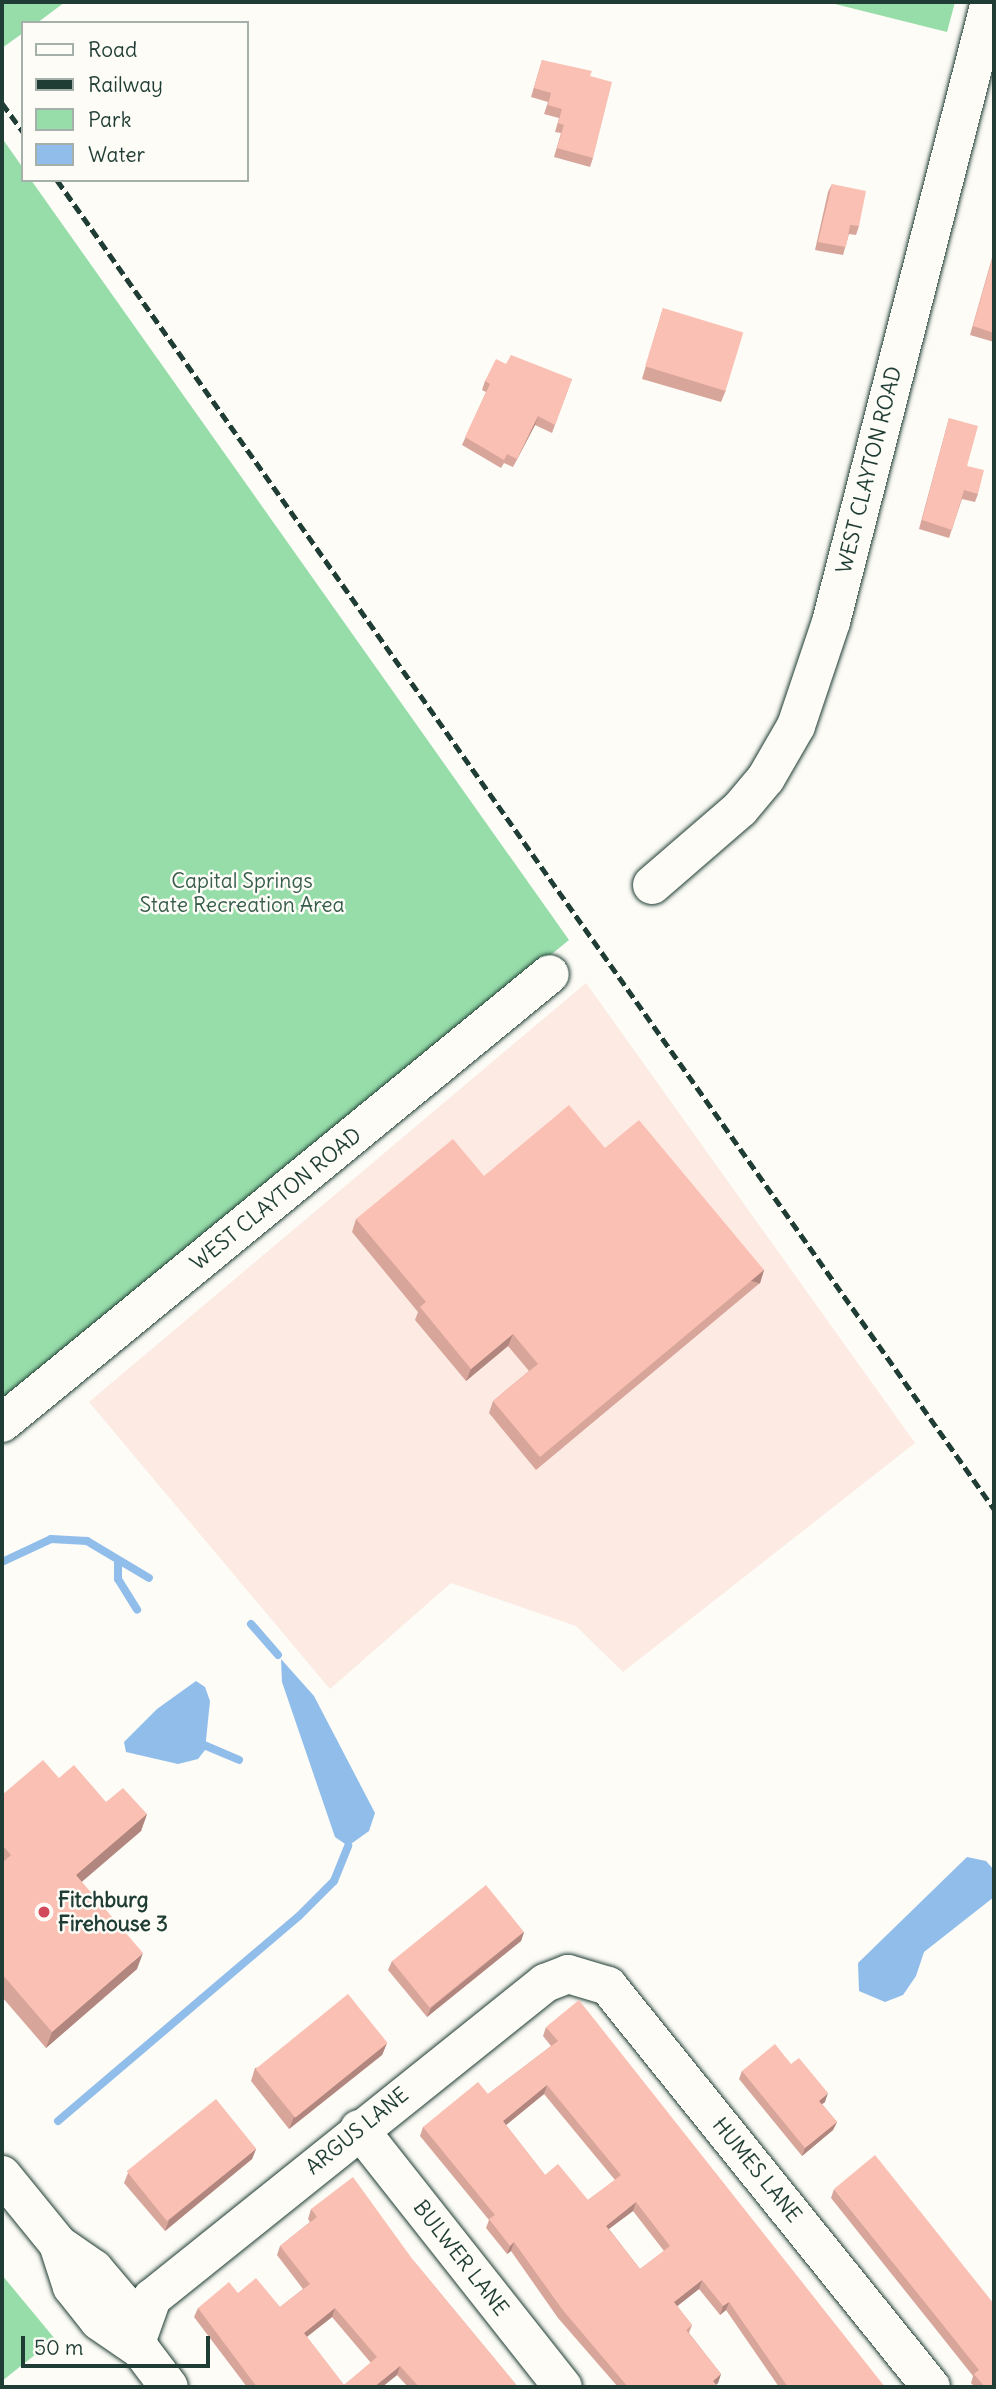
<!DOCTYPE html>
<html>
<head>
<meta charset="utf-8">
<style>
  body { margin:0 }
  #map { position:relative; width:996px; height:2389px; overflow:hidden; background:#fdfcf7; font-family:Delius,sans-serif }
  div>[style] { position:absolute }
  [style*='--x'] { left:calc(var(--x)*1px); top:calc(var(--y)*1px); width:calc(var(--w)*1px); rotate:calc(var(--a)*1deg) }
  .built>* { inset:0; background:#fceae3 }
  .green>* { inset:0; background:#97ddaa }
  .water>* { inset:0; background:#90bdea }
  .stream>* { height:8px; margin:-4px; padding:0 4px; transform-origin:4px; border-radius:4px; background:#90bdea }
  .roads { filter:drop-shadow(0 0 2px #1f3d34) drop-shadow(0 0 2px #1f3d34) }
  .minor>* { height:38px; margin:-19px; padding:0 19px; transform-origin:19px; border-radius:19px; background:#fdfcf7 }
  .rail>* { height:5px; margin-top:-2.5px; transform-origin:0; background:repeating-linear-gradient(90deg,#1f3d34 0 10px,transparent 0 15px) }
  .wall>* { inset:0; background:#d8a59b }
  .shaded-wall>* { inset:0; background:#b0867e; transform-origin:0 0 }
  .building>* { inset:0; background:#fbc0b4; transform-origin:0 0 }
  .dots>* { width:19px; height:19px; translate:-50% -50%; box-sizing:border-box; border:4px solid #fdfcf7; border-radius:50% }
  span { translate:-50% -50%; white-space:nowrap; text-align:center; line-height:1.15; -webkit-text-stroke:5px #fdfcf7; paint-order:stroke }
  .street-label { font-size:21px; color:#1f3d34 }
  .park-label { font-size:21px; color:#375d4c }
  .poi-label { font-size:21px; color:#1f3d34; font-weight:700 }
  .left { translate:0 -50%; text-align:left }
  .frame { position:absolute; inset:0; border:4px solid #1f3d34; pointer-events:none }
  .legend { position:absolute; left:21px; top:21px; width:228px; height:161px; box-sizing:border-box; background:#fdfcf7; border:2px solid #a4b0a9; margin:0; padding:9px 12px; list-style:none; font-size:21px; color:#1f3d34 }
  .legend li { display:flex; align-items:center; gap:14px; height:35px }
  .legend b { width:35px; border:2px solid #a4b0a9 }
  .scale { position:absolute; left:21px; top:2336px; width:189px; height:32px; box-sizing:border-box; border:4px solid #1f3d34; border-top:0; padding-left:9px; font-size:21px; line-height:24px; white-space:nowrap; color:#1f3d34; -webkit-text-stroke:5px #fdfcf7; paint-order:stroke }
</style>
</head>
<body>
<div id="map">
  <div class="built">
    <i style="clip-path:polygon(586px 983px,915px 1443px,623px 1672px,576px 1626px,451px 1583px,330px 1689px,89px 1402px)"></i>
  </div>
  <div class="green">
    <i style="clip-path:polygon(2px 2px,65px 2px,37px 23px,23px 23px,23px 33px,2px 48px)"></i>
    <i style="clip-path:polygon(827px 2px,955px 2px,947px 32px)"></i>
    <i style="clip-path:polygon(2px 138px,23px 168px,23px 180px,31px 180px,569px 940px,2px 1403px)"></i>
    <i style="clip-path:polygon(2px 2275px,55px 2339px,2px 2381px)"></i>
  </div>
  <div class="water">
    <i style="clip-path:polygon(281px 1659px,314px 1696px,375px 1813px,369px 1831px,348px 1846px,335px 1837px,282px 1682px)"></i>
    <i style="clip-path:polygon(196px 1681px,205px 1687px,210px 1701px,205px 1750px,198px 1759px,178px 1764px,126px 1752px,124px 1742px,157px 1709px)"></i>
    <i style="clip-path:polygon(967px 1857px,986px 1861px,994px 1870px,994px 1897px,924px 1952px,916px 1976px,903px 1995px,885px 2002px,859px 1991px,858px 1963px)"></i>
  </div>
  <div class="stream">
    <i style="--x:2;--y:1562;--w:54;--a:-25.1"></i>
    <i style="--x:51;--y:1539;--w:36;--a:3"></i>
    <i style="--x:87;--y:1541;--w:72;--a:30.8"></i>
    <i style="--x:118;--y:1562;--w:17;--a:90"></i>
    <i style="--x:118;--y:1579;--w:36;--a:58"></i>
    <i style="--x:251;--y:1624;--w:41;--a:48.9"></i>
    <i style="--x:204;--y:1745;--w:38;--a:23"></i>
    <i style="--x:58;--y:2121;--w:316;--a:-40.4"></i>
    <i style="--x:299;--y:1916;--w:49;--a:-45"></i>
    <i style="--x:334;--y:1881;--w:38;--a:-68"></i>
  </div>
  <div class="roads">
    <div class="minor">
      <i style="--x:652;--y:885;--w:116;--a:-40.8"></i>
      <i style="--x:740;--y:809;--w:40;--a:-50"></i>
      <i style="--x:766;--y:778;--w:60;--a:-60"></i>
      <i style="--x:796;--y:726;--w:110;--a:-71.4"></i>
      <i style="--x:831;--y:622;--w:640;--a:-75.62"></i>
      <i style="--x:2;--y:1423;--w:708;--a:-39.33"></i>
      <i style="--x:359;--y:2129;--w:329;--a:51.7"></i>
      <i style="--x:2;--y:2175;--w:89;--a:50.9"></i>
      <i style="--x:58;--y:2244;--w:44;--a:34.8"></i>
      <i style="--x:94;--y:2269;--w:43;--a:49.7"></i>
      <i style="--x:122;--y:2302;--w:49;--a:68.6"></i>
      <i style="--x:58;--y:2244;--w:45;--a:72"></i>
      <i style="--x:72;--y:2287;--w:43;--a:51.5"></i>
      <i style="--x:99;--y:2321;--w:51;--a:34.6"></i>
      <i style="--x:141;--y:2350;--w:46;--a:52.9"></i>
      <i style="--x:137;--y:2340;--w:45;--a:-70.3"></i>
      <i style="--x:152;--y:2298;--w:504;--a:-38.71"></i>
      <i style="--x:545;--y:1983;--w:25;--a:-21"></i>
      <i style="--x:568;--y:1974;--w:42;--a:16.7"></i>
      <i style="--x:608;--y:1986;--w:515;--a:51.15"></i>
    </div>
  </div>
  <div class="rail">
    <i style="--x:2;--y:103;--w:36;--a:54"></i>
    <i style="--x:57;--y:180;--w:1626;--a:54.81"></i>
  </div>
  <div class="wall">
    <i style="clip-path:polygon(542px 60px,590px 76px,593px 158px,590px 167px,554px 157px,561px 133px,555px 132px,559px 118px,544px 114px,548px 102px,531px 97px)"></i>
    <i style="clip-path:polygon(832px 184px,859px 226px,856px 235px,849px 234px,843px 255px,815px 250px,828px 192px)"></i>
    <i style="clip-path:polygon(994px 251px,994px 342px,970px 335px)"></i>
    <i style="clip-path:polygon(663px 308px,726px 390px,721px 402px,642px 379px)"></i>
    <i style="clip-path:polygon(506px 364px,572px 379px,552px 433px,535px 425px,513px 467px,504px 463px,501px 468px,462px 445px,486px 392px,482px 390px,485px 381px)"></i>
    <i style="clip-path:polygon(949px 418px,978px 494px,975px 502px,962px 499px,949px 538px,919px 529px)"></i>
    <i style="clip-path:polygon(605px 1148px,764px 1270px,760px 1283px,536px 1470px,489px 1413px,493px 1401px,529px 1371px,508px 1346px,466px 1381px,415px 1320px,418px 1312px,352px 1232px,356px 1219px,484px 1176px)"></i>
    <i style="clip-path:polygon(59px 1778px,106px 1802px,147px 1814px,141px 1831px,81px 1882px,137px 1969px,46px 2048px,2px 1997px,2px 1795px)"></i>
    <i style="clip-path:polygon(524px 1932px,521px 1941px,427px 2017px,388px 1970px,392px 1961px)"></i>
    <i style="clip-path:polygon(evenodd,546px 2027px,885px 2387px,779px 2387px,726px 2310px,720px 2315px,699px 2289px,677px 2306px,692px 2325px,689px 2333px,721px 2374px,718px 2383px,716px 2385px,718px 2387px,618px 2387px,558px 2318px,511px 2251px,507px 2254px,486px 2228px,489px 2220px,420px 2136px,423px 2127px,488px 2094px,551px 2046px,543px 2036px,546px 2027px,544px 2094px,615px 2180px,588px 2200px,545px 2175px,506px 2125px,544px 2094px,546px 2027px,633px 2211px,664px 2251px,640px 2269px,609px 2229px,633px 2211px)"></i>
    <i style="clip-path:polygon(387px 2043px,382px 2055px,289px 2129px,251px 2081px,255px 2068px)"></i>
    <i style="clip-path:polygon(791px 2064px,825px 2102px,822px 2104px,837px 2122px,833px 2130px,802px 2156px,739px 2079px,742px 2071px)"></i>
    <i style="clip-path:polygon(256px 2149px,252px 2159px,165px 2231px,124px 2183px,128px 2173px)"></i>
    <i style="clip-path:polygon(834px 2189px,994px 2387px,975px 2387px,971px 2383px,973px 2376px,831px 2198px)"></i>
    <i style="clip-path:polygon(evenodd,311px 2209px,413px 2260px,518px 2387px,408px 2387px,397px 2375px,382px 2387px,247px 2387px,194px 2317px,198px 2308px,238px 2293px,280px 2307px,303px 2289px,277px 2255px,280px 2246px,310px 2222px,308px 2219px,311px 2209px,332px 2317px,371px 2363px,344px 2385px,307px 2337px,332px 2317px)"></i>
  </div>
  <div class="shaded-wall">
    <i style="clip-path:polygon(538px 416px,535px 425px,513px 467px,517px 459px)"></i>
    <i style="left:764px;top:1270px;width:14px;height:292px;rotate:107deg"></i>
    <i style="clip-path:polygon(513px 1334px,508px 1346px,466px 1381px,471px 1369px)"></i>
    <i style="clip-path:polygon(147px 1814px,141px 1831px,70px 1892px,76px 1875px)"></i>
    <i style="clip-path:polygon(524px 1932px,521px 1941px,427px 2017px,431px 2008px)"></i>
    <i style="clip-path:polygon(143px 1953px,137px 1969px,46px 2048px,52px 2032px)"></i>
    <i style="clip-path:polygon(387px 2043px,382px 2055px,289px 2129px,294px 2117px)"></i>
    <i style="clip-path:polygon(547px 2085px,544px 2094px,500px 2130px,503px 2121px)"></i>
    <i style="clip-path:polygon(828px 2093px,825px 2102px,816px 2109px,819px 2101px)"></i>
    <i style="clip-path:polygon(837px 2122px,833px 2130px,802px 2156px,805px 2148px)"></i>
    <i style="clip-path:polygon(256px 2149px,252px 2159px,165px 2231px,169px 2220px)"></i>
    <i style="clip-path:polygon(636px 2202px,633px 2211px,602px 2234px,606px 2226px)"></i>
    <i style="clip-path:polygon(514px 2242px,511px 2251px,507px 2254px,510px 2246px)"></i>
    <i style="clip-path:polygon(702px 2280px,699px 2289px,671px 2311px,674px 2302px)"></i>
    <i style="clip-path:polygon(729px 2302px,726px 2310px,720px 2315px,723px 2306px)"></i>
    <i style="clip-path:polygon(335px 2308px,332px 2317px,300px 2342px,304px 2333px)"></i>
    <i style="clip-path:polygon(400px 2366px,397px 2375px,382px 2387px,374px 2387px)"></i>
    <i style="clip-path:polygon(721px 2374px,718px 2383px,713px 2387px,713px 2381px)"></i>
  </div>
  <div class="building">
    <i style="clip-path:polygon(542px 60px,592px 71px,590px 76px,612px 82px,593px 158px,557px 148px,564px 125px,558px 123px,562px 109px,548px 105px,551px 93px,534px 88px)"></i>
    <i style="clip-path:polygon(832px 184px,866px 191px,859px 226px,850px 225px,846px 247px,818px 242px)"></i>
    <i style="clip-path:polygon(994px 253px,994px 333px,973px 326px)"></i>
    <i style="left:663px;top:308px;width:84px;height:61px;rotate:17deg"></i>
    <i style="clip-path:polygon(511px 355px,572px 379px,555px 425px,538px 416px,517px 459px,507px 454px,504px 460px,465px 437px,490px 384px,485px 381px,496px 359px,506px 364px)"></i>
    <i style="clip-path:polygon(949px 418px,978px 426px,967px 466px,984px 470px,978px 494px,964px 490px,952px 530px,922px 520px)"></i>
    <i style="clip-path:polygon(569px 1105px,605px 1148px,639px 1120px,764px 1270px,540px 1457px,493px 1401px,538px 1364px,513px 1334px,471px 1369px,420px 1307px,426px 1302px,356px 1219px,453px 1139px,484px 1176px)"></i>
    <i style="clip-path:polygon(43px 1760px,59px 1778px,74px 1765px,106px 1802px,123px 1788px,147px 1814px,76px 1875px,143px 1953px,52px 2032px,2px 1974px,2px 1863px,11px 1855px,2px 1845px,2px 1795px)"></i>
    <i style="left:486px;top:1885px;width:60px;height:121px;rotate:51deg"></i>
    <i style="left:348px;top:1994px;width:63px;height:119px;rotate:51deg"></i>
    <i style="clip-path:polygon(evenodd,579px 2000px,885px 2387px,788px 2387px,729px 2302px,723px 2306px,702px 2280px,674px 2302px,692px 2325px,686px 2330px,721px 2374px,713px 2381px,718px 2387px,628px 2387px,562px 2309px,514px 2242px,510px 2246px,489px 2219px,495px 2215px,423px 2127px,478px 2082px,488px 2094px,558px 2041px,546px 2027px,579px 2000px,547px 2085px,621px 2175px,588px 2200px,558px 2164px,545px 2175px,503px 2121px,547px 2085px,579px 2000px,636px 2202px,670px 2246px,640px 2269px,606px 2226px,636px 2202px)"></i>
    <i style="clip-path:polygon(775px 2044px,791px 2064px,799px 2058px,828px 2093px,819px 2101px,837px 2122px,805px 2148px,742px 2071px)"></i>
    <i style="left:216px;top:2099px;width:64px;height:115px;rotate:51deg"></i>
    <i style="clip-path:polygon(875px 2155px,994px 2304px,994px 2387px,985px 2387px,974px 2374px,979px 2370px,834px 2189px)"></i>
    <i style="clip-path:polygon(evenodd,353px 2177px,413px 2260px,518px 2387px,419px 2387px,400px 2366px,374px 2387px,257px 2387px,198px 2308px,229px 2282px,238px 2293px,256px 2278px,280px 2307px,310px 2284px,280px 2246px,317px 2217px,311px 2209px,353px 2177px,335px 2308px,377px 2357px,344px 2385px,304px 2333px,335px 2308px)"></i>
  </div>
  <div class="dots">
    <i style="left:44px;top:1912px;background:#d1495b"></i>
  </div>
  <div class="street-label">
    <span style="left:869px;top:470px;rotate:-76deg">WEST CLAYTON ROAD</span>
    <span style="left:276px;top:1199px;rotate:-39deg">WEST CLAYTON ROAD</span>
    <span style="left:357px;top:2131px;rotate:-39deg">ARGUS LANE</span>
    <span style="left:757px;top:2170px;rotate:51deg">HUMES LANE</span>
    <span style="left:461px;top:2258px;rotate:52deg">BULWER LANE</span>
  </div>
  <div class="park-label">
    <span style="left:242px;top:893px">Capital Springs<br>State Recreation Area</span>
  </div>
  <div class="poi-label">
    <span class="left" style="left:58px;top:1912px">Fitchburg<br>Firehouse 3</span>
  </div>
  <div class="frame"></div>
  <ul class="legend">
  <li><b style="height:9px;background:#fdfcf7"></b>Road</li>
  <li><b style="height:9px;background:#1f3d34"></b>Railway</li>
  <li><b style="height:19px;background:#97ddaa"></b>Park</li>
  <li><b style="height:19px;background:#90bdea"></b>Water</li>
  </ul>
  <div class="scale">50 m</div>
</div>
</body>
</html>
